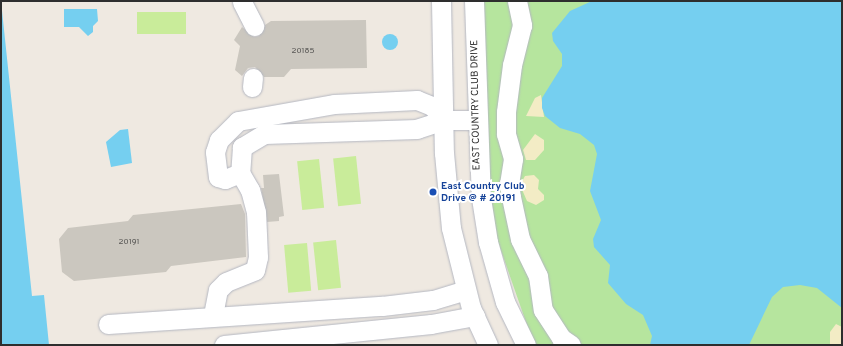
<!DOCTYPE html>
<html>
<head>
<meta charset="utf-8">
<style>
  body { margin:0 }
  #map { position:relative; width:843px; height:346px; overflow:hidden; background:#efe9e1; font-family:Overpass,sans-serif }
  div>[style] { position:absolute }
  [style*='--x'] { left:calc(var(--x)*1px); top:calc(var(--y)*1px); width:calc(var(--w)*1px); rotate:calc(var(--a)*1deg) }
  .green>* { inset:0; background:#b6e59e }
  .sand>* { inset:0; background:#f3ecc5 }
  .pitch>* { inset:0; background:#c9ec9a; transform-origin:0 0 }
  .water>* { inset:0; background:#75cff0 }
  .round { border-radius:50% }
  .building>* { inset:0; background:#cbc7bf }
  .roads { filter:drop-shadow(0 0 1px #b4b7c1) drop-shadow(0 0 1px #b4b7c1) }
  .minor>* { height:19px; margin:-9.5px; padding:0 9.5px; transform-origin:9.5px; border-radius:9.5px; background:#fff }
  .dots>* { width:11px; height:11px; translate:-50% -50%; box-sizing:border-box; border:2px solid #fff; border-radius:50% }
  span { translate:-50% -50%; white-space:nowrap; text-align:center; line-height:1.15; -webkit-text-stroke:4px #fff; paint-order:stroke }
  .number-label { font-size:8px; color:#555452 }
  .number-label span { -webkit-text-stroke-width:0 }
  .street-label { font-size:10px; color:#2e2e2e }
  .transit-label { font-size:10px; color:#164399; font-weight:700 }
  .left { translate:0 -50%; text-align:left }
  .frame { position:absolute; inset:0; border:2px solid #2e2e2e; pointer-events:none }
</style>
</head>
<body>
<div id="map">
  <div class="green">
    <i style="clip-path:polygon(484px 1px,842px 1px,842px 345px,534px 345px,491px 222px,482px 93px)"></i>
  </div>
  <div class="sand">
    <i style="clip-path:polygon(541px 95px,544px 117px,526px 116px,535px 98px)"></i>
    <i style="clip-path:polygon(535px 134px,544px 140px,544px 150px,535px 160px,526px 160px,523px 150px)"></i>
    <i style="clip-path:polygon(534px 175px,539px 180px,538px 189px,544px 195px,544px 200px,536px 205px,527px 201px,520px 185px,525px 176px)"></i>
    <i style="clip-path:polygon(836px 324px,842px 327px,842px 345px,830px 345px,830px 332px)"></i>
  </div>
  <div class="pitch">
    <i style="left:137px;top:12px;width:49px;height:22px"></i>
    <i style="left:356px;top:156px;width:48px;height:23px;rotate:84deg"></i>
    <i style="left:319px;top:159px;width:49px;height:22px;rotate:84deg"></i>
    <i style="left:336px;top:240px;width:48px;height:23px;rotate:84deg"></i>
    <i style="left:307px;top:243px;width:48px;height:23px;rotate:85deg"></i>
  </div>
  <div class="water">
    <i style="clip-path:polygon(1px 1px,32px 296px,44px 295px,49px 345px,1px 345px)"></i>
    <i style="clip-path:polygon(592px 1px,842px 1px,842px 308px,817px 288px,800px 285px,783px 287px,772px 297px,749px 345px,650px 345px,652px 336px,643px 315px,626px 304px,608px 283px,610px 265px,594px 247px,593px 239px,601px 220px,590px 191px,597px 154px,594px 145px,580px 134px,560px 128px,545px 116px,542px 108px,542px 98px,562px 66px,562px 54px,553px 41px,552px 33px,570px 11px)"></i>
    <i style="clip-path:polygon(64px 9px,97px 9px,98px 21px,93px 26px,93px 32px,88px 36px,79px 27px,64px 27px)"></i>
    <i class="round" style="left:382px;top:34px;width:16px;height:16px"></i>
    <i style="clip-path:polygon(128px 129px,132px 163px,111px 167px,106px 142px,120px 130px)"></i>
  </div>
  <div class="building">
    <i style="clip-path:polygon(366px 20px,367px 68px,291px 69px,284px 77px,264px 77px,255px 67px,248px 68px,242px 76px,235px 70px,240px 46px,234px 40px,242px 27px,254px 37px,259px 36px,265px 25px,271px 21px)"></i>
    <i style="clip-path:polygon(279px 174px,284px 216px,279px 217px,279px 221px,267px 222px,261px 188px,264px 188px,263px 175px)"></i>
    <i style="clip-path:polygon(241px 204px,245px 214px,246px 257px,171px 266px,166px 272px,74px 281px,62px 272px,59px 239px,68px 228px,128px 221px,133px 215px)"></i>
  </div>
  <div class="roads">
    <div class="minor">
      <i style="--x:441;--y:1;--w:152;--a:88.9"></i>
      <i style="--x:444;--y:153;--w:75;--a:84.7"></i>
      <i style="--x:451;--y:228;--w:82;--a:76"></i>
      <i style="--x:471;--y:308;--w:41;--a:65.3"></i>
      <i style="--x:474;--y:1;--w:197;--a:88"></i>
      <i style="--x:481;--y:198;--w:45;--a:81"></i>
      <i style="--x:488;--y:242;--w:62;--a:74.2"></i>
      <i style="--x:505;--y:302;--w:48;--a:64"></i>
      <i style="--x:517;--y:1;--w:25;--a:78"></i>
      <i style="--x:522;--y:25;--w:41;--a:104"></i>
      <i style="--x:512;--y:65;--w:47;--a:97.3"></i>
      <i style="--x:506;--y:112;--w:22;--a:90"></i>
      <i style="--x:506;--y:134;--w:26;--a:74"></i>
      <i style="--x:513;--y:159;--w:24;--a:99"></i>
      <i style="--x:509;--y:183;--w:14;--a:82"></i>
      <i style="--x:511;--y:197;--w:43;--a:77.9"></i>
      <i style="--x:520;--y:239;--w:41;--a:64.1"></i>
      <i style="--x:538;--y:276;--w:34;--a:82"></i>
      <i style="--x:543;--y:310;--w:33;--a:57"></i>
      <i style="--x:561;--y:338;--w:12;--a:35"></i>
      <i style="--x:242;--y:2;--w:27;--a:63"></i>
      <i style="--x:252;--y:87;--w:9;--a:-84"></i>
      <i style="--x:417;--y:100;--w:16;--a:22"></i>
      <i style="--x:432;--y:106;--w:18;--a:49"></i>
      <i style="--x:444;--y:120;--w:28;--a:162"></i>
      <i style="--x:417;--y:129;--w:153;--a:178.1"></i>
      <i style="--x:264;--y:134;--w:26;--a:149"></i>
      <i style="--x:242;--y:147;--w:26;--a:94"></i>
      <i style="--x:240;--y:173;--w:16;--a:158"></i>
      <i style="--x:225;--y:179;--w:7;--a:-164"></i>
      <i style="--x:218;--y:177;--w:25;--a:-97"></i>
      <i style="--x:215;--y:152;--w:13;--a:-72"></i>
      <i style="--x:219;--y:140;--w:27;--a:-45"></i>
      <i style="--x:238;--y:121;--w:97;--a:-10"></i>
      <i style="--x:334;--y:104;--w:83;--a:-2.8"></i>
      <i style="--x:444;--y:120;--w:33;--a:0"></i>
      <i style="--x:213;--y:315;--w:25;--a:-79"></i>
      <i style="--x:218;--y:290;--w:11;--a:-45"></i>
      <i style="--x:226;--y:282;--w:31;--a:-22"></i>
      <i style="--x:255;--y:270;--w:13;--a:-77"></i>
      <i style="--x:258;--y:257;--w:45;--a:-92.5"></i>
      <i style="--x:256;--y:212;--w:23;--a:-105"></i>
      <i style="--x:250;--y:190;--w:20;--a:-120"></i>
      <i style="--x:108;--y:324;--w:275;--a:-3.8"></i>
      <i style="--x:382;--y:306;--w:51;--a:-6.7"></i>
      <i style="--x:433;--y:300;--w:34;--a:-17"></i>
      <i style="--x:224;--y:345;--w:208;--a:-5.8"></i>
      <i style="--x:431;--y:324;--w:45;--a:-10.3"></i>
    </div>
  </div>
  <div class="dots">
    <i style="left:433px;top:192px;background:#1a4fb4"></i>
  </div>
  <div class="number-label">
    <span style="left:303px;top:52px">20185</span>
    <span style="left:129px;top:243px">20191</span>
  </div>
  <div class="street-label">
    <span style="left:476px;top:105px;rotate:-91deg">EAST COUNTRY CLUB DRIVE</span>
  </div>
  <div class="transit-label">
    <span class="left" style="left:441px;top:192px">East Country Club<br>Drive @ # 20191</span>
  </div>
  <div class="frame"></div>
</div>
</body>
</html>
